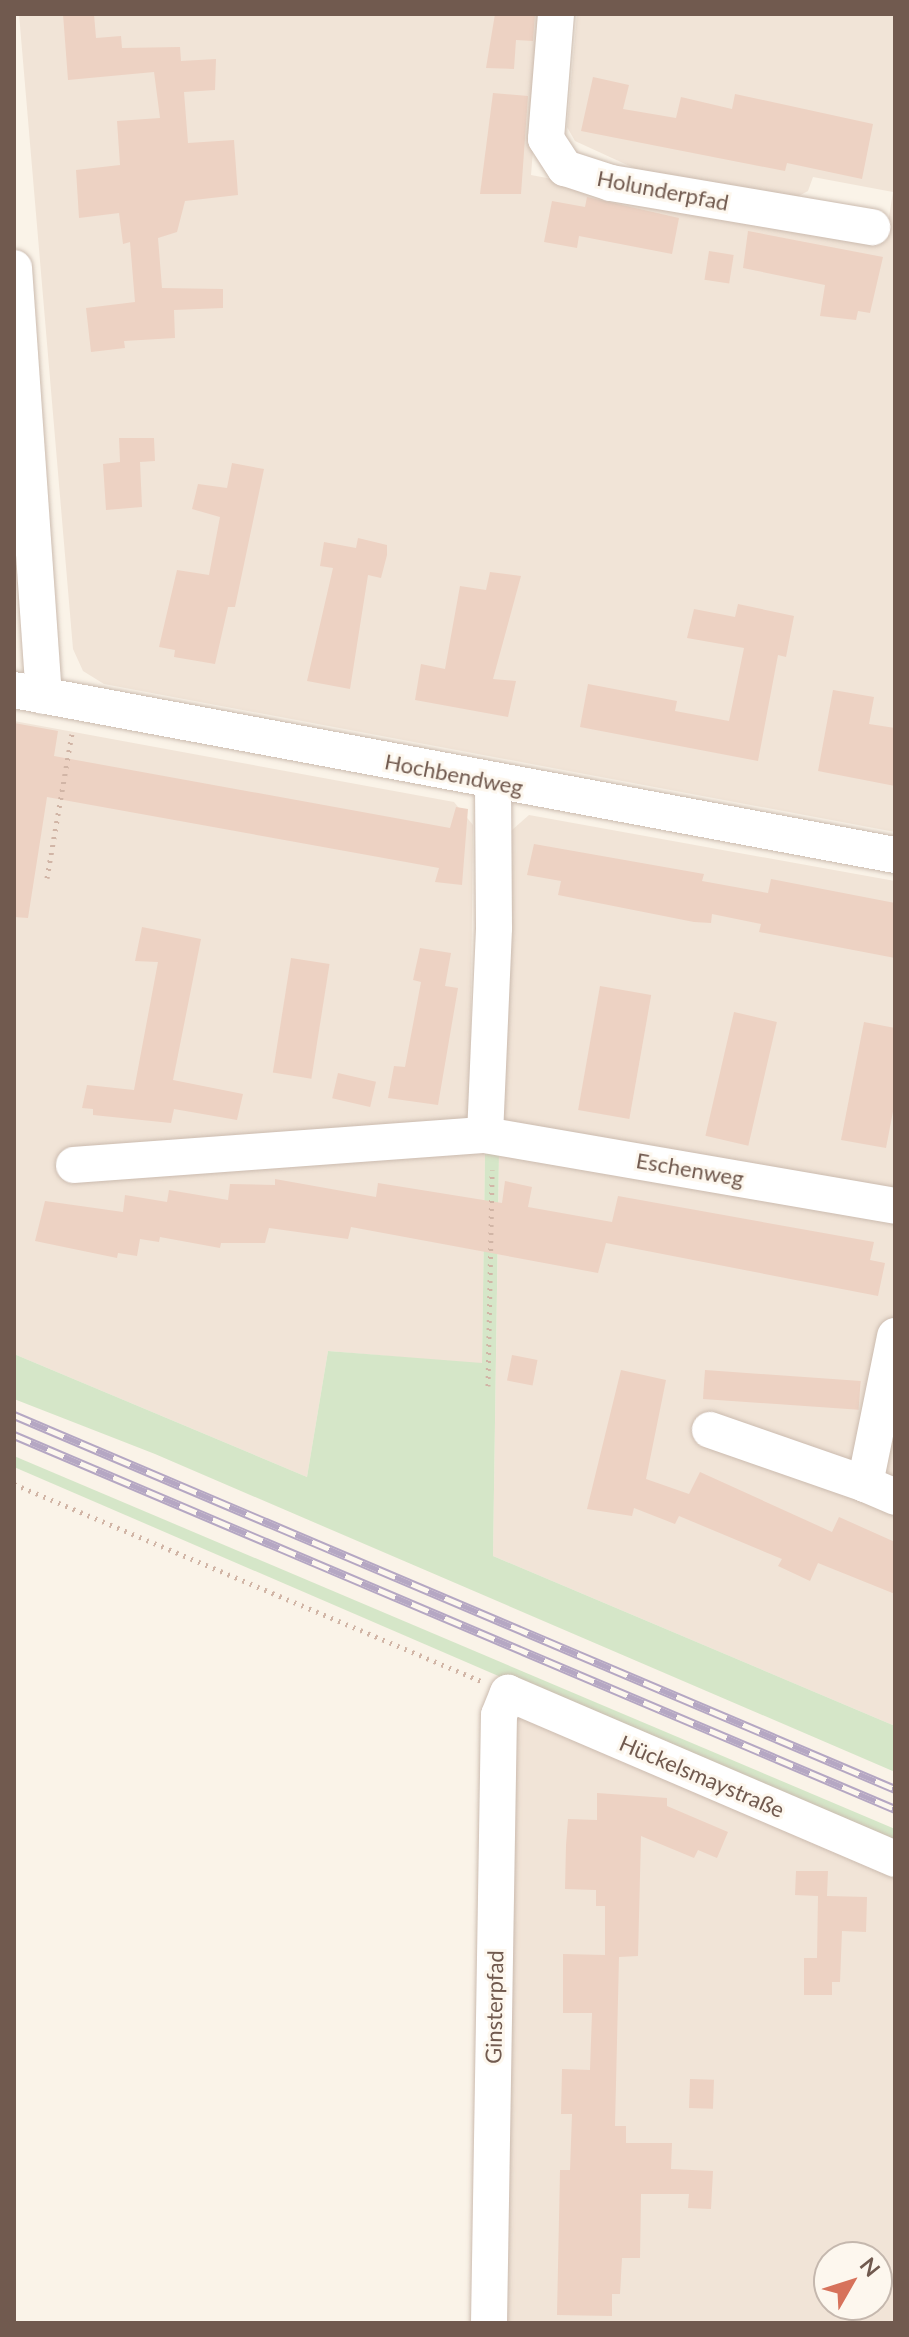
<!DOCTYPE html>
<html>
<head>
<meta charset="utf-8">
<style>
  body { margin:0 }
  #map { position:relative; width:909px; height:2337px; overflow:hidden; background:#faf3e8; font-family:Lato,sans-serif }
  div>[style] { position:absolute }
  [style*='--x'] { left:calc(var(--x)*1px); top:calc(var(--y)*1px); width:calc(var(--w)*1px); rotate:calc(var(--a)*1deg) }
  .residential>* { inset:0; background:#f1e4d7 }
  .green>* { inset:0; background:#d5e6c8 }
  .building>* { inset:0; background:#edd2c3; transform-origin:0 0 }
  .path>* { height:5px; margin-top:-2.5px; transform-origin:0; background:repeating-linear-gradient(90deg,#d1b5a6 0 2px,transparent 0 8px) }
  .roads { filter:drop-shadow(0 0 2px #cbbbaf) drop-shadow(0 0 2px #cbbbaf) }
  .minor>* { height:36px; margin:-18px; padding:0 18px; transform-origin:18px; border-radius:18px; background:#fff }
  .rail>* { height:9px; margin-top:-4.5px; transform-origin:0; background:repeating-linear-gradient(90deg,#fdf7ee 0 18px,#b5a7c3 0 36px); box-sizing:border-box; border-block:2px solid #b5a7c3 }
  span { translate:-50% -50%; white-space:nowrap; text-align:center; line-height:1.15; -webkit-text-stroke:6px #fdf7ee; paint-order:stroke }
  .street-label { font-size:22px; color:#715a4f }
  .frame { position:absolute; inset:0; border:16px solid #715a4f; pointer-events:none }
  .north { position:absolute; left:813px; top:2241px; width:80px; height:80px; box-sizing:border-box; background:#fdf7ee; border:2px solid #c5b8ae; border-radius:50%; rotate:51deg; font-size:22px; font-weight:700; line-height:32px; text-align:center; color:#715a4f }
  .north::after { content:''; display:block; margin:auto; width:28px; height:36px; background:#d7725b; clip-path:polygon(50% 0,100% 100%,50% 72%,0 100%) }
</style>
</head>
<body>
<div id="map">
  <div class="residential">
    <i style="clip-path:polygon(19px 14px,544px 14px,531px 175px,885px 242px,893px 192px,813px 177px,808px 191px,793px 199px,636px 169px,575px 141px,567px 127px,577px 14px,895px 14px,895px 832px,104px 684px,83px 671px,73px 649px)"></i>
    <i style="clip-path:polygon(14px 721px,454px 802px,473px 825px,470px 1091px,485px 1154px,482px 1364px,328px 1351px,307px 1477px,14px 1354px)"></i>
    <i style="clip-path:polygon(529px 815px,895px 881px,895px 1726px,493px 1556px,504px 837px)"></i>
    <i style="clip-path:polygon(evenodd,518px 1717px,895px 1877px,895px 2323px,504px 2323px,508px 1722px,518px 1717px,829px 2257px,877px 2257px,877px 2305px,829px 2305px,829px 2257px)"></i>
  </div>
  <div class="green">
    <i style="clip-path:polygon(485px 1154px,499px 1154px,493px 1556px,895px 1726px,895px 1772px,155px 1454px,14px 1399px,14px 1354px,307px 1477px,328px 1351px,482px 1363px)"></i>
    <i style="clip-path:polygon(14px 1456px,895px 1829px,895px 1847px,14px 1467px)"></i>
  </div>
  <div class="building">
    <i style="clip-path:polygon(63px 14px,94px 14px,96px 38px,121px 36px,122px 48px,180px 47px,181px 61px,216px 59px,215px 90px,184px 92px,188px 143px,234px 140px,238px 195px,185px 201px,177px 232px,158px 238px,162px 288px,223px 289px,223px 308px,174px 310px,175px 338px,124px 341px,125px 348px,91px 352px,86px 308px,135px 302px,130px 242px,123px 244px,119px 213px,79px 218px,76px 170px,120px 165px,117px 121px,160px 118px,154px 72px,68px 80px)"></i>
    <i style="clip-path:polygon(495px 14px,535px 14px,533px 41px,516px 40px,514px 69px,486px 68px)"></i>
    <i style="clip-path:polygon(593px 77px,629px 85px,623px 109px,676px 118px,681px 97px,732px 109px,735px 94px,873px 124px,862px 179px,787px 163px,785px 171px,581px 131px)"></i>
    <i style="clip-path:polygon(493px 93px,528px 96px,521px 194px,480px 194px)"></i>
    <i style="clip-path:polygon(587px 197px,679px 218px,672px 254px,579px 236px,577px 248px,544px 242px,552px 201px,585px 207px)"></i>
    <i style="clip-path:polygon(748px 231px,883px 257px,870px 313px,858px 311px,856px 320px,820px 316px,825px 285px,743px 268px)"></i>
    <i style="left:709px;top:251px;width:25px;height:29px;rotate:9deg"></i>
    <i style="clip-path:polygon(119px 438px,154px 438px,155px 461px,140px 462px,142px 507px,106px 510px,103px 464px,120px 462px)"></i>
    <i style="clip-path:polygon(232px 463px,264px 469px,235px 607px,228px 607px,215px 664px,174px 657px,175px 650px,159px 647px,177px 570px,209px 575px,220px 517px,192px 509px,198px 484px,227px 488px)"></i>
    <i style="clip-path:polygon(358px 538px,387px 545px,387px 555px,381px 578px,368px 575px,350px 689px,307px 681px,333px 568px,320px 566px,324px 542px,356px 548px)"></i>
    <i style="clip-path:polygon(490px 572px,521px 576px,493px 679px,516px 681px,508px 717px,415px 700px,421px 664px,445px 669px,460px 586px,486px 590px)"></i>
    <i style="clip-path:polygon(738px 604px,794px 616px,786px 657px,778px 655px,758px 761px,580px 727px,588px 684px,677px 701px,675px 711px,729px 721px,744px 648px,687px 638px,694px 609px,735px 617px)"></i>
    <i style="clip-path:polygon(833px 690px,874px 697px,869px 724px,895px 728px,895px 786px,818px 771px)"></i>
    <i style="clip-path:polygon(14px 723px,58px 731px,54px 756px,450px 828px,456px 807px,468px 809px,462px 885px,435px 882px,439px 868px,47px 797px,28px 918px,14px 917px)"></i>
    <i style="clip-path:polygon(534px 844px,704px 874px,702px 881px,768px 893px,771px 879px,895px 903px,895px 958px,759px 932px,761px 924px,712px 914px,711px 923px,694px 922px,558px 895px,561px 881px,527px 875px)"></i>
    <i style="clip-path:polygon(142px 927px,201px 939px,173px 1080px,243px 1094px,237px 1120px,174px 1109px,171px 1123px,93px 1115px,93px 1109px,82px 1108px,87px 1085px,134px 1090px,158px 962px,135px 961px)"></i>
    <i style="clip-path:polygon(420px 948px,451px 953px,445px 986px,458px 988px,438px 1105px,388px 1098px,394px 1066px,405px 1067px,421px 982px,413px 980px)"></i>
    <i style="left:291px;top:958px;width:39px;height:116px;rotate:9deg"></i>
    <i style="left:600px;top:986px;width:52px;height:126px;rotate:10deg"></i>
    <i style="left:734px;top:1012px;width:44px;height:127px;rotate:13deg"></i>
    <i style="clip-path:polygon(864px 1022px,895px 1028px,895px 1101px,886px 1148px,841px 1140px)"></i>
    <i style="left:338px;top:1073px;width:39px;height:26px;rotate:13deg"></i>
    <i style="clip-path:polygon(275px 1179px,376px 1197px,378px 1183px,502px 1203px,505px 1181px,532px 1187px,528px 1207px,612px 1222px,618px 1196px,874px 1242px,870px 1260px,885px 1263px,878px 1296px,606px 1243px,598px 1273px,351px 1227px,348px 1239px,269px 1228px,265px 1243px,221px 1243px,220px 1248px,160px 1237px,159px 1242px,140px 1239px,137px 1256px,118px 1253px,117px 1258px,35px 1241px,45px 1201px,123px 1212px,125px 1195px,167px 1202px,169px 1190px,228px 1200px,230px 1184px,275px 1185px)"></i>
    <i style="left:512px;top:1355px;width:26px;height:26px;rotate:11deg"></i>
    <i style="clip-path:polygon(621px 1370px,666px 1380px,646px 1479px,689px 1494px,700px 1472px,832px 1532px,839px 1517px,895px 1542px,895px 1594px,818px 1563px,810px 1581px,778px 1566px,782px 1559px,679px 1516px,675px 1524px,634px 1508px,632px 1516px,587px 1509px)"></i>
    <i style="left:705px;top:1370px;width:156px;height:29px;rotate:4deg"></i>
    <i style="clip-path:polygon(597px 1793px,667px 1798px,667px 1806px,728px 1832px,717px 1858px,698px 1850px,694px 1858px,641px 1836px,638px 1956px,619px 1957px,615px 2126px,626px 2126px,626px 2143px,672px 2143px,671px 2169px,713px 2171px,711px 2209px,688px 2208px,689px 2194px,641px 2194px,640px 2258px,622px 2258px,620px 2294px,612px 2294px,612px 2316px,557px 2315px,560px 2170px,570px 2170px,572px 2114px,561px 2114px,562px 2069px,590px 2070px,592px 2013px,563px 2013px,563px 1954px,605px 1955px,605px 1906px,596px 1906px,596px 1890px,565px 1889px,566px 1845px,568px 1819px,597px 1820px)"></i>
    <i style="clip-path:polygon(796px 1871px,828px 1871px,827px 1896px,867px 1897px,866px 1932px,842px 1931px,840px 1982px,832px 1982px,832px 1995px,804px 1995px,804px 1958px,817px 1958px,818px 1896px,795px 1895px)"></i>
    <i style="left:690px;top:2079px;width:24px;height:29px;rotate:2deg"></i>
  </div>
  <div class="path">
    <i style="--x:47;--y:878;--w:146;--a:-80.2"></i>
    <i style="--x:488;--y:1386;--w:216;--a:-88.9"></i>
    <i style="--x:14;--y:1484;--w:507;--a:22.87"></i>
  </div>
  <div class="roads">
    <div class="minor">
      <i style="--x:556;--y:14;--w:125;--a:94.6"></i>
      <i style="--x:546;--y:139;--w:35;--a:57"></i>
      <i style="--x:565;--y:168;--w:48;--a:18.1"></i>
      <i style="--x:611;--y:183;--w:265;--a:9.6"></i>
      <i style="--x:14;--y:268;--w:429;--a:86"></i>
      <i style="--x:14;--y:690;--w:896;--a:10.61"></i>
      <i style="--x:485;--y:1135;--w:416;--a:9.8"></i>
      <i style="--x:74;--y:1165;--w:412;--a:-4.2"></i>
      <i style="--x:485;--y:1135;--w:207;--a:-87.5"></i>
      <i style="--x:494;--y:928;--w:146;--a:-90.4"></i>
      <i style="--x:710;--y:1430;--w:164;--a:19.2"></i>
      <i style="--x:865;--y:1484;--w:151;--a:-78.5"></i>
      <i style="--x:865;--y:1484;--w:33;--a:23"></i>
      <i style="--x:489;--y:2323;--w:608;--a:-89.06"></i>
      <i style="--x:499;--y:1715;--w:24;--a:-68"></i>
      <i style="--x:508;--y:1693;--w:421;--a:23.2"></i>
    </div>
  </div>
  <div class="rail">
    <i style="--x:14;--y:1415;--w:957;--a:23"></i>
    <i style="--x:14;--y:1435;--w:957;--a:23"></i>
  </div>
  <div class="street-label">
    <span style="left:663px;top:190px;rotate:11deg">Holunderpfad</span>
    <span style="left:454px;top:774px;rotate:11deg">Hochbendweg</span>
    <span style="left:690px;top:1169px;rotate:10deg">Eschenweg</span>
    <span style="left:702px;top:1776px;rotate:23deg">Hückelsmaystraße</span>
    <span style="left:494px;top:2007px;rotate:-89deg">Ginsterpfad</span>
  </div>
  <div class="frame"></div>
  <div class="north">N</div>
</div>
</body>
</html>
